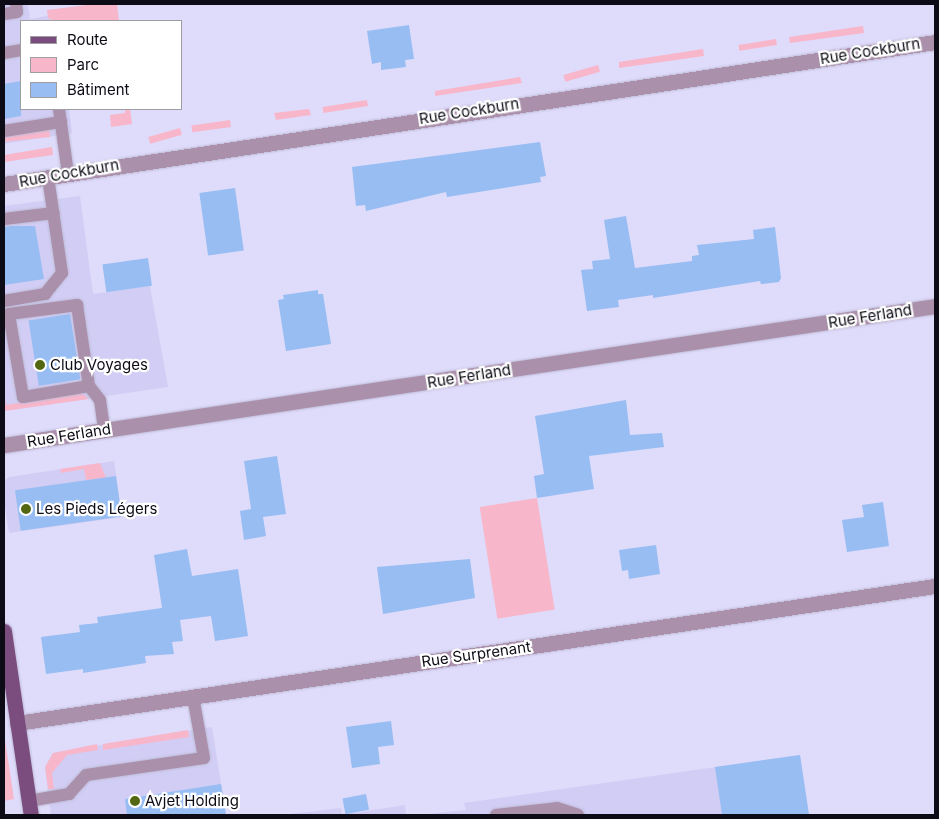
<!DOCTYPE html>
<html>
<head>
<meta charset="utf-8">
<style>
  body { margin:0 }
  #map { position:relative; width:939px; height:819px; overflow:hidden; background:#dfdbfa; font-family:Inter,sans-serif }
  div>[style] { position:absolute }
  [style*='--x'] { left:calc(var(--x)*1px); top:calc(var(--y)*1px); width:calc(var(--w)*1px); rotate:calc(var(--a)*1deg) }
  .built>* { inset:0; background:#d2cdf4 }
  .green>* { inset:0; background:#f8b6cb; transform-origin:0 0 }
  .building>* { inset:0; background:#97bdf3; transform-origin:0 0 }
  .roads { filter:drop-shadow(0 0 1px #bdbad6) drop-shadow(0 0 1px #bdbad6) }
  .service>* { height:12px; margin:-6px; padding:0 6px; transform-origin:6px; border-radius:6px; background:#aa90ab }
  .minor>* { height:15px; margin:-7.5px; padding:0 7.5px; transform-origin:7.5px; border-radius:7.5px; background:#aa90ab }
  .primary>* { height:15px; margin:-7.5px; padding:0 7.5px; transform-origin:7.5px; border-radius:7.5px; background:#7b4d7e }
  .dots>* { width:14px; height:14px; translate:-50% -50%; box-sizing:border-box; border:2px solid #fff; border-radius:50% }
  span { translate:-50% -50%; white-space:nowrap; text-align:center; line-height:1.15; -webkit-text-stroke:4.5px #fff; paint-order:stroke }
  .street-label { font-size:15px; color:#0d0c16 }
  .poi-label { font-size:15px; color:#0d0c16 }
  .left { translate:0 -50%; text-align:left }
  .frame { position:absolute; inset:0; border:5px solid #0d0c16; pointer-events:none }
  .legend { position:absolute; left:20px; top:20px; width:162px; height:90px; box-sizing:border-box; background:#fff; border:1px solid #9e9ea2; margin:0; padding:6px 9px; list-style:none; font-size:15px; color:#0d0c16 }
  .legend li { display:flex; align-items:center; gap:10px; height:25px }
  .legend b { width:25px; border:1px solid #9e9ea2 }
</style>
</head>
<body>
<div id="map">
  <div class="built">
    <i style="clip-path:polygon(4px 4px,28px 4px,30px 19px,57px 14px,58px 21px,21px 21px,21px 109px,69px 109px,72px 133px,4px 144px)"></i>
    <i style="clip-path:polygon(80px 196px,93px 294px,150px 286px,168px 387px,4px 411px,4px 206px)"></i>
    <i style="clip-path:polygon(114px 461px,122px 517px,9px 533px,4px 500px,4px 481px,9px 477px)"></i>
    <i style="clip-path:polygon(212px 727px,226px 815px,51px 815px,45px 767px,53px 753px)"></i>
    <i style="clip-path:polygon(800px 755px,809px 815px,419px 815px,466px 810px,464px 803px)"></i>
    <i style="clip-path:polygon(405px 805px,406px 815px,291px 815px,290px 814px,341px 808px,342px 815px)"></i>
  </div>
  <div class="green">
    <i style="clip-path:polygon(95px 4px,117px 4px,119px 21px,54px 21px,48px 18px,47px 10px)"></i>
    <i style="clip-path:polygon(863px 26px,864px 33px,790px 43px,789px 37px)"></i>
    <i style="left:776px;top:39px;width:6px;height:38px;rotate:81deg"></i>
    <i style="clip-path:polygon(703px 49px,704px 56px,619px 68px,619px 62px)"></i>
    <i style="left:598px;top:65px;width:7px;height:36px;rotate:74deg"></i>
    <i style="clip-path:polygon(520px 77px,522px 83px,435px 96px,435px 91px)"></i>
    <i style="left:367px;top:100px;width:6px;height:45px;rotate:81deg"></i>
    <i style="clip-path:polygon(125px 109px,130px 109px,132px 124px,111px 127px,110px 115px,125px 113px)"></i>
    <i style="clip-path:polygon(309px 109px,311px 115px,276px 120px,274px 113px)"></i>
    <i style="left:230px;top:120px;width:7px;height:39px;rotate:82deg"></i>
    <i style="left:49px;top:127px;width:10px;height:46px;rotate:84deg"></i>
    <i style="left:180px;top:128px;width:7px;height:33px;rotate:74deg"></i>
    <i style="clip-path:polygon(52px 147px,53px 155px,4px 162px,4px 155px)"></i>
    <i style="clip-path:polygon(81px 393px,89px 399px,4px 411px,4px 394px,6px 405px)"></i>
    <i style="clip-path:polygon(100px 463px,106px 478px,86px 480px,84px 469px,61px 473px,60px 469px)"></i>
    <i style="left:537px;top:498px;width:113px;height:58px;rotate:81deg"></i>
    <i style="clip-path:polygon(188px 730px,189px 737px,103px 750px,103px 744px)"></i>
    <i style="clip-path:polygon(4px 733px,14px 799px,4px 801px)"></i>
    <i style="clip-path:polygon(97px 744px,98px 750px,67px 755px,52px 773px,54px 789px,48px 789px,45px 767px,53px 753px)"></i>
  </div>
  <div class="building">
    <i style="clip-path:polygon(409px 25px,414px 59px,405px 60px,406px 67px,381px 70px,381px 62px,372px 64px,367px 31px)"></i>
    <i style="clip-path:polygon(21px 81px,21px 116px,4px 119px,4px 84px)"></i>
    <i style="clip-path:polygon(540px 142px,546px 176px,540px 177px,541px 182px,447px 197px,446px 192px,366px 211px,365px 205px,356px 206px,352px 167px)"></i>
    <i style="left:235px;top:188px;width:63px;height:36px;rotate:82deg"></i>
    <i style="clip-path:polygon(626px 216px,635px 268px,692px 261px,692px 256px,699px 255px,697px 245px,754px 239px,753px 230px,775px 227px,781px 278px,779px 282px,761px 284px,760px 281px,653px 298px,653px 295px,618px 300px,619px 307px,587px 311px,581px 270px,593px 269px,592px 261px,610px 259px,604px 220px)"></i>
    <i style="clip-path:polygon(12px 226px,35px 226px,44px 279px,4px 285px,4px 227px)"></i>
    <i style="left:148px;top:258px;width:28px;height:46px;rotate:82deg"></i>
    <i style="clip-path:polygon(318px 290px,318px 294px,323px 294px,331px 344px,286px 351px,278px 300px,284px 299px,283px 295px)"></i>
    <i style="left:70px;top:314px;width:66px;height:42px;rotate:81deg"></i>
    <i style="clip-path:polygon(626px 400px,630px 435px,662px 433px,664px 447px,589px 456px,594px 489px,537px 498px,534px 476px,544px 474px,535px 416px)"></i>
    <i style="clip-path:polygon(277px 456px,286px 514px,263px 517px,266px 536px,244px 540px,240px 511px,251px 509px,244px 461px)"></i>
    <i style="left:116px;top:476px;width:41px;height:102px;rotate:82deg"></i>
    <i style="clip-path:polygon(883px 502px,889px 546px,847px 552px,842px 520px,864px 517px,862px 505px)"></i>
    <i style="clip-path:polygon(656px 545px,660px 574px,629px 579px,628px 570px,622px 571px,619px 550px)"></i>
    <i style="clip-path:polygon(187px 549px,192px 576px,238px 569px,248px 636px,215px 641px,211px 616px,180px 620px,183px 641px,172px 642px,174px 654px,145px 656px,146px 663px,83px 673px,83px 669px,46px 674px,41px 637px,80px 632px,79px 625px,98px 623px,97px 617px,162px 608px,154px 555px)"></i>
    <i style="clip-path:polygon(470px 559px,475px 598px,383px 614px,377px 567px)"></i>
    <i style="clip-path:polygon(391px 721px,394px 745px,378px 747px,380px 764px,352px 768px,346px 727px)"></i>
    <i style="clip-path:polygon(800px 755px,809px 815px,722px 815px,715px 767px)"></i>
    <i style="clip-path:polygon(221px 784px,226px 815px,127px 815px,125px 799px)"></i>
    <i style="left:366px;top:794px;width:16px;height:24px;rotate:79deg"></i>
  </div>
  <div class="roads">
    <div class="service">
      <i style="--x:4;--y:14;--w:13;--a:-9"></i>
      <i style="--x:17;--y:12;--w:8;--a:-97"></i>
      <i style="--x:4;--y:53;--w:17;--a:-10"></i>
      <i style="--x:59;--y:109;--w:66;--a:82.1"></i>
      <i style="--x:4;--y:131;--w:58;--a:-9"></i>
      <i style="--x:4;--y:219;--w:50;--a:-6.8"></i>
      <i style="--x:4;--y:301;--w:42;--a:-9.7"></i>
      <i style="--x:45;--y:294;--w:27;--a:-51"></i>
      <i style="--x:62;--y:273;--w:97;--a:-98.3"></i>
      <i style="--x:89;--y:386;--w:67;--a:170.5"></i>
      <i style="--x:23;--y:397;--w:84;--a:-99.6"></i>
      <i style="--x:9;--y:314;--w:69;--a:-7.5"></i>
      <i style="--x:77;--y:305;--w:82;--a:81.6"></i>
      <i style="--x:89;--y:386;--w:18;--a:52"></i>
      <i style="--x:100;--y:400;--w:30;--a:82"></i>
      <i style="--x:29;--y:801;--w:41;--a:-9.9"></i>
      <i style="--x:69;--y:794;--w:25;--a:-48"></i>
      <i style="--x:86;--y:775;--w:119;--a:-8.2"></i>
      <i style="--x:204;--y:758;--w:63;--a:-100.1"></i>
      <i style="--x:496;--y:815;--w:61;--a:-6.5"></i>
      <i style="--x:557;--y:808;--w:22;--a:18"></i>
    </div>
    <div class="minor">
      <i style="--x:4;--y:184;--w:942;--a:-8.67"></i>
      <i style="--x:4;--y:445;--w:941;--a:-8.49"></i>
      <i style="--x:17;--y:723;--w:928;--a:-8.49"></i>
    </div>
    <div class="primary">
      <i style="--x:4;--y:631;--w:186;--a:81.7"></i>
    </div>
  </div>
  <div class="dots">
    <i style="left:40px;top:365px;background:#536612"></i>
    <i style="left:26px;top:509px;background:#536612"></i>
    <i style="left:135px;top:801px;background:#536612"></i>
  </div>
  <div class="street-label">
    <span style="left:870px;top:51px;rotate:-9deg">Rue Cockburn</span>
    <span style="left:469px;top:111px;rotate:-9deg">Rue Cockburn</span>
    <span style="left:69px;top:173px;rotate:-10deg">Rue Cockburn</span>
    <span style="left:870px;top:316px;rotate:-9deg">Rue Ferland</span>
    <span style="left:469px;top:376px;rotate:-9deg">Rue Ferland</span>
    <span style="left:69px;top:435px;rotate:-9deg">Rue Ferland</span>
    <span style="left:476px;top:654px;rotate:-8deg">Rue Surprenant</span>
  </div>
  <div class="poi-label">
    <span class="left" style="left:50px;top:365px">Club Voyages</span>
    <span class="left" style="left:36px;top:509px">Les Pieds Légers</span>
    <span class="left" style="left:145px;top:801px">Avjet Holding</span>
  </div>
  <div class="frame"></div>
  <ul class="legend">
  <li><b style="height:6px;background:#7b4d7e"></b>Route</li>
  <li><b style="height:14px;background:#f8b6cb"></b>Parc</li>
  <li><b style="height:14px;background:#97bdf3"></b>Bâtiment</li>
  </ul>
</div>
</body>
</html>
